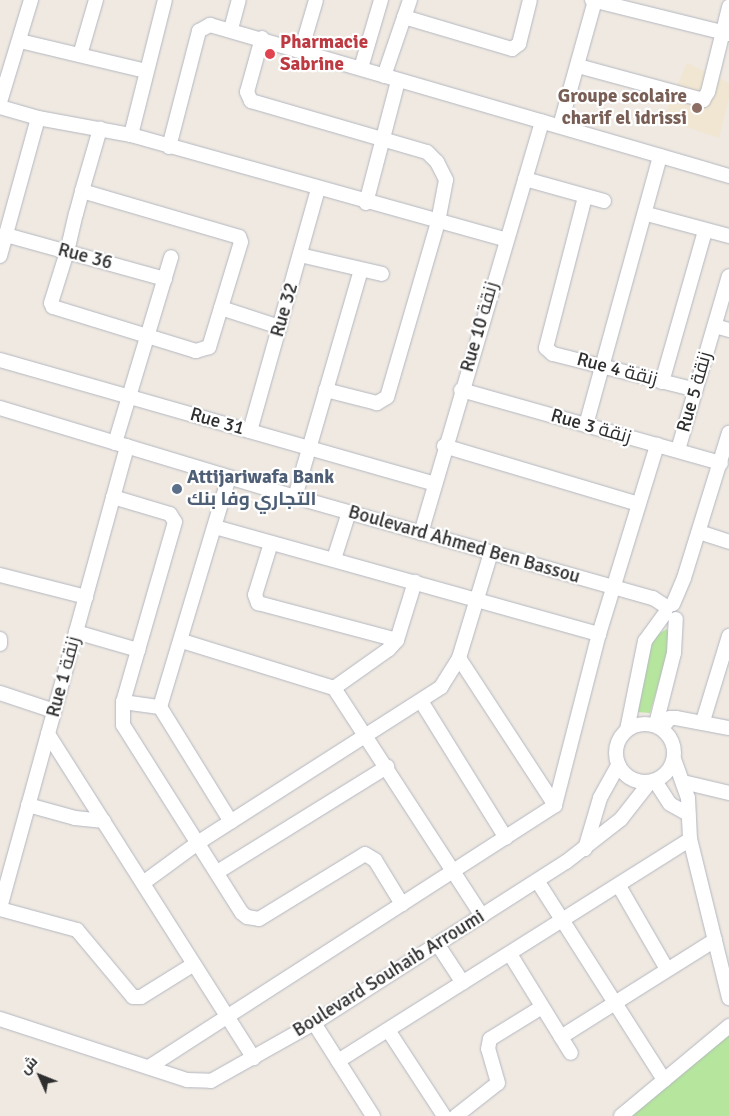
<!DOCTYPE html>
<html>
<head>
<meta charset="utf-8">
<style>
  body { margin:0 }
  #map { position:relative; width:729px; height:1116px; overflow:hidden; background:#efe9e1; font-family:Signika,Cairo,sans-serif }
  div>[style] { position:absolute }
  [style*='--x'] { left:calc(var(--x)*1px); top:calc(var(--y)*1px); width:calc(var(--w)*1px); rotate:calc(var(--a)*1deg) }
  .education>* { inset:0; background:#f0e6d1 }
  .green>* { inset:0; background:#b6e59e }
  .roads { filter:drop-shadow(0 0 1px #b4b7c1) drop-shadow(0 0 1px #b4b7c1) }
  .minor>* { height:14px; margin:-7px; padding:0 7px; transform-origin:7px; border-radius:7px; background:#fff }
  .minor>.ring { margin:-7px; padding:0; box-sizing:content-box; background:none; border:14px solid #fff; border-radius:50% }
  .dots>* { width:14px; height:14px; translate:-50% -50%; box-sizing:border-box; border:2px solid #fff; border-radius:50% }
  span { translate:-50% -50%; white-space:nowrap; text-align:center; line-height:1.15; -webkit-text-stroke:4.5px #fff; paint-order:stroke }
  .health-label { font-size:19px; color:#be3a42; font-weight:700 }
  .left { translate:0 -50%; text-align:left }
  .education-label { font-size:19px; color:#785e54; font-weight:700 }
  .right { translate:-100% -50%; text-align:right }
  .street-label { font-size:19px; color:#2e2e2e }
  .service-label { font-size:19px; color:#4e5e75; font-weight:700 }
  .north { position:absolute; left:15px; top:1051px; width:50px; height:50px; -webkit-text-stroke:4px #fff; paint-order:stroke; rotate:314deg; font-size:14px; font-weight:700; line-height:20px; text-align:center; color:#2e2e2e }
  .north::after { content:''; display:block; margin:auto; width:18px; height:22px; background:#2e2e2e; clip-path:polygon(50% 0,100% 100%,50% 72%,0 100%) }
</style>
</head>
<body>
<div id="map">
  <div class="education">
    <i style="clip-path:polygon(687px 63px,729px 83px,729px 97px,719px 138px,663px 119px)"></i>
  </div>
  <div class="green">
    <i style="clip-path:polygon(667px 629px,671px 642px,650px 713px,637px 712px,653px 637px)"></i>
    <i style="clip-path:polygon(729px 1034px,729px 1116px,630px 1116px)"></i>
  </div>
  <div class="roads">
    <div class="minor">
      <i style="--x:592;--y:0;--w:141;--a:13.9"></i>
      <i style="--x:404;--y:17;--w:113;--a:16.5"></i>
      <i style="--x:512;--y:49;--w:9;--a:-36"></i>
      <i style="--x:519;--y:44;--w:45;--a:-76"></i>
      <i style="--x:231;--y:29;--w:30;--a:-75"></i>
      <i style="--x:262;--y:38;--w:56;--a:105.5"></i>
      <i style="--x:247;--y:92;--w:10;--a:66"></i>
      <i style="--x:251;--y:101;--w:183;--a:16.2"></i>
      <i style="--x:427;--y:152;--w:14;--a:45"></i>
      <i style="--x:437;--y:162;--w:20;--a:63"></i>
      <i style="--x:446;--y:180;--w:43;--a:100.8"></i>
      <i style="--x:438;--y:222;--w:182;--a:106.2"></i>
      <i style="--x:387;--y:397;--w:12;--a:149"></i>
      <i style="--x:377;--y:403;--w:53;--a:-165.7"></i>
      <i style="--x:20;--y:41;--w:130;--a:13.4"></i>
      <i style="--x:301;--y:51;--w:53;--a:-73.6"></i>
      <i style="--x:80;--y:55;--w:57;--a:-73.8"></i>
      <i style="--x:578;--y:66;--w:130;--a:15.2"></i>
      <i style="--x:703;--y:100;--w:9;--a:-58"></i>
      <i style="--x:708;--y:92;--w:88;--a:-76.1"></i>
      <i style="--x:361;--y:68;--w:71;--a:-73.6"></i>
      <i style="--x:384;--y:76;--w:80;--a:-71.1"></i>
      <i style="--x:0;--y:102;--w:107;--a:-73.1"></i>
      <i style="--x:0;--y:107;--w:40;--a:16"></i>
      <i style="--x:38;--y:118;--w:95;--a:10.4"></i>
      <i style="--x:131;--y:135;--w:389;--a:15.6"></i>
      <i style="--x:560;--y:126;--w:130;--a:-74.4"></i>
      <i style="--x:131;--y:135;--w:139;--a:-75.9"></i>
      <i style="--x:169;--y:147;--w:120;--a:-75.5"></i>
      <i style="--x:199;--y:31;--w:13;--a:-29"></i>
      <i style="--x:210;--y:25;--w:541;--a:16.22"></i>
      <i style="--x:525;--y:179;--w:82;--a:15.6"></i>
      <i style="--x:82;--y:191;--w:164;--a:16.3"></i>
      <i style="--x:239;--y:237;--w:5;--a:68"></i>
      <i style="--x:241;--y:242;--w:110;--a:106.9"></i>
      <i style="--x:209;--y:347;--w:14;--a:163"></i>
      <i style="--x:196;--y:351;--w:150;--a:-162.9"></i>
      <i style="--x:53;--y:307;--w:4;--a:-117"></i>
      <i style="--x:51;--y:303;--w:53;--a:-72.6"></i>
      <i style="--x:67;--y:252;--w:39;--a:-77"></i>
      <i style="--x:76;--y:214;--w:24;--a:-75"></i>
      <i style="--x:82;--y:191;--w:65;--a:-73.8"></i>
      <i style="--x:585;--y:197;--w:156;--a:104.5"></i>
      <i style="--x:546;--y:348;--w:9;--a:41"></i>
      <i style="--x:553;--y:354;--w:147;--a:14.1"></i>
      <i style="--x:366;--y:203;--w:126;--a:-75.3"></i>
      <i style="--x:647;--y:214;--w:85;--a:15"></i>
      <i style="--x:6;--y:235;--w:165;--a:15.5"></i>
      <i style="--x:300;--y:255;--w:84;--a:13"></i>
      <i style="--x:0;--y:256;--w:143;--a:-74.6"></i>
      <i style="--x:221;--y:308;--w:62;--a:17.9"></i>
      <i style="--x:715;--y:326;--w:15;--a:16"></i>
      <i style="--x:0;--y:360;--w:451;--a:15.9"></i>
      <i style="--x:662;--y:382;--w:157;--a:-74.1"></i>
      <i style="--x:461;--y:390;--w:270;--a:15.7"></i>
      <i style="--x:0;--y:408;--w:308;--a:16.8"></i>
      <i style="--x:295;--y:497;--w:372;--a:15.8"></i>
      <i style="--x:653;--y:598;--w:17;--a:33"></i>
      <i style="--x:586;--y:425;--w:279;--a:-74.6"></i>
      <i style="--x:250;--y:431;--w:251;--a:-74.3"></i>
      <i style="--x:115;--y:443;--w:194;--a:-73.2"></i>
      <i style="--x:444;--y:446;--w:203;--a:16.6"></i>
      <i style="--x:678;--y:450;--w:181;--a:-73.7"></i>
      <i style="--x:113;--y:497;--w:59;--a:16.6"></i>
      <i style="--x:170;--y:514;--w:9;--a:58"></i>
      <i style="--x:175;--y:522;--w:187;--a:106.1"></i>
      <i style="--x:123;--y:702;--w:23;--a:90"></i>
      <i style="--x:123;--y:725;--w:222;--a:57.7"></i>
      <i style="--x:242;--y:913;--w:6;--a:39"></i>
      <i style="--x:247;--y:917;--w:12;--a:9"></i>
      <i style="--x:259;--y:919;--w:124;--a:-31.5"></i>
      <i style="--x:365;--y:854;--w:12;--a:31"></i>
      <i style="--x:375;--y:860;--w:52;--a:58.5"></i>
      <i style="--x:295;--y:497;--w:236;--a:-73.8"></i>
      <i style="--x:215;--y:527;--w:399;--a:15.6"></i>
      <i style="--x:699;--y:532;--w:32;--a:18"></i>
      <i style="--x:421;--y:533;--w:429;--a:-73.6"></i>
      <i style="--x:271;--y:543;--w:54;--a:107.1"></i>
      <i style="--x:255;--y:595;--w:9;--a:69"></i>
      <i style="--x:258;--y:603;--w:144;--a:14.9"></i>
      <i style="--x:334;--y:559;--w:49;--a:-72.3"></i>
      <i style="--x:0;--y:575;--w:89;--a:14.3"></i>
      <i style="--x:673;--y:604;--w:28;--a:-67"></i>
      <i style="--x:684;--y:578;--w:152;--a:-72.8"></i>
      <i style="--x:76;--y:632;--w:65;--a:16.2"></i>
      <i style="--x:0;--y:639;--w:5;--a:90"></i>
      <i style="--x:182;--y:641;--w:159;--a:17.2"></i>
      <i style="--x:334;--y:688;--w:272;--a:57"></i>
      <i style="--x:459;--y:658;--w:176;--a:56.9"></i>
      <i style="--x:334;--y:688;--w:67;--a:-35.3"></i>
      <i style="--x:389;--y:649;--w:12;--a:-48"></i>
      <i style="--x:397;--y:640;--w:61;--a:-72.8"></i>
      <i style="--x:0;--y:693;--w:57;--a:18.4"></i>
      <i style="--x:421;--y:701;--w:161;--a:58.2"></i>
      <i style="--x:123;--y:702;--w:37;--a:8"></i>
      <i style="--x:160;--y:707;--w:135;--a:58.3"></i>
      <i style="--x:160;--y:707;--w:240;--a:-73.3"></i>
      <i style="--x:703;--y:721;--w:89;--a:-73"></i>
      <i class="ring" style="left:616px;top:724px;width:44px;height:44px"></i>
      <i style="--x:656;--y:724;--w:73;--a:-75.8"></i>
      <i style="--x:674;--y:653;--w:34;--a:-87"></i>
      <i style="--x:662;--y:728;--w:13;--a:-51"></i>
      <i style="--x:670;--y:718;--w:6;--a:0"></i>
      <i style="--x:676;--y:718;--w:54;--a:10.7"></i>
      <i style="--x:627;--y:730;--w:91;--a:-78.6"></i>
      <i style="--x:645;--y:641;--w:34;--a:-54"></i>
      <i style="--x:48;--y:734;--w:384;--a:57.6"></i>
      <i style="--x:674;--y:759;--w:41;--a:70.3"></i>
      <i style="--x:688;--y:798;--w:41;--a:87.2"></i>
      <i style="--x:690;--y:839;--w:164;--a:76.2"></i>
      <i style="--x:655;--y:781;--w:27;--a:57"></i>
      <i style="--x:670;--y:804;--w:21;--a:29"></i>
      <i style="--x:683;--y:782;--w:47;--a:13.4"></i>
      <i style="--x:28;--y:805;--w:49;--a:15.5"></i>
      <i style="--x:75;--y:818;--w:29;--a:6"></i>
      <i style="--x:585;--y:849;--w:53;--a:-73.6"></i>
      <i style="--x:600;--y:798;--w:38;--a:-61"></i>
      <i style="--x:219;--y:871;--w:198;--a:-31.8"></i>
      <i style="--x:538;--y:882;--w:235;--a:57.5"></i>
      <i style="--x:143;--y:883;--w:69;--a:-36.2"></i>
      <i style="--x:199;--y:842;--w:287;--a:-32.6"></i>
      <i style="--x:441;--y:687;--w:34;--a:-58"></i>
      <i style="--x:459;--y:658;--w:110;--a:-73.1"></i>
      <i style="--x:619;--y:886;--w:96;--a:60"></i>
      <i style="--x:0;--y:908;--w:479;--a:-74.6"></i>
      <i style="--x:0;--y:909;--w:80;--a:15.3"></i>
      <i style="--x:77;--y:930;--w:87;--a:50.1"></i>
      <i style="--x:133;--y:997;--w:8;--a:0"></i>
      <i style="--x:141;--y:997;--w:62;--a:-31.9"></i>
      <i style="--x:438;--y:945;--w:45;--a:56.7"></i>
      <i style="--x:510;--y:954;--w:116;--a:58.4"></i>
      <i style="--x:0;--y:1019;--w:197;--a:18.1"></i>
      <i style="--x:187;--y:1080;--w:24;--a:2"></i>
      <i style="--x:211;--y:1081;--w:118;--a:-29.4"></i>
      <i style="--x:314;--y:1023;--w:299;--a:-32.6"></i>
      <i style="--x:566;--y:862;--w:70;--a:-38"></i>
      <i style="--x:621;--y:819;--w:47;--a:-51.9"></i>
      <i style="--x:314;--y:1023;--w:110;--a:57.6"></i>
      <i style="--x:388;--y:1030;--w:103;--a:56.9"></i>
      <i style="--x:561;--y:1037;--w:182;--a:-32.2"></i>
      <i style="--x:338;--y:1061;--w:416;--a:-32.2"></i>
      <i style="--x:149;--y:1067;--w:483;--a:-32.8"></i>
      <i style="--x:555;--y:805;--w:177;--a:-75.6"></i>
      <i style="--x:599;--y:634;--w:198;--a:-72.9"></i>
      <i style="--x:456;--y:1116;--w:53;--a:-38.2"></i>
      <i style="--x:498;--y:1083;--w:35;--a:-106"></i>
      <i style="--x:488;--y:1049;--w:10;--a:-79"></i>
      <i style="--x:490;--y:1039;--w:61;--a:-31.6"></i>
      <i style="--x:621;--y:1116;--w:141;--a:-39.8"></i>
    </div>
  </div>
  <div class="dots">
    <i style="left:270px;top:54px;background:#e0444e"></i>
    <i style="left:697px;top:108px;background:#8d6e63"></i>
    <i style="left:177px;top:489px;background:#5c6f8a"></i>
  </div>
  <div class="health-label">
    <span class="left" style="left:280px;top:54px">Pharmacie<br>Sabrine</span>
  </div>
  <div class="education-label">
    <span class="right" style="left:687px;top:108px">Groupe scolaire<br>charif el idrissi</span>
  </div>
  <div class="street-label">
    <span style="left:85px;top:257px;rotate:15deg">Rue 36</span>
    <span style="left:285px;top:310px;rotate:-74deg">Rue 32</span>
    <span style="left:480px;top:327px;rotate:-74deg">Rue 10 زنقة</span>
    <span style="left:617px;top:370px;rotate:15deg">Rue 4 زنقة</span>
    <span style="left:695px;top:392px;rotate:-74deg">Rue 5 زنقة</span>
    <span style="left:217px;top:422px;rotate:16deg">Rue 31</span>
    <span style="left:591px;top:427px;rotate:16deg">Rue 3 زنقة</span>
    <span style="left:464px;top:545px;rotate:16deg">Boulevard Ahmed Ben Bassou</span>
    <span style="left:64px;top:677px;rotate:-75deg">Rue 1 زنقة</span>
    <span style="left:389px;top:974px;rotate:-32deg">Boulevard Souhaib Arroumi</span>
  </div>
  <div class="service-label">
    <span class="left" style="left:187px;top:489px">Attijariwafa Bank<br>التجاري وفا بنك</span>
  </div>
  <div class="north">ش</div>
</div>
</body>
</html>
